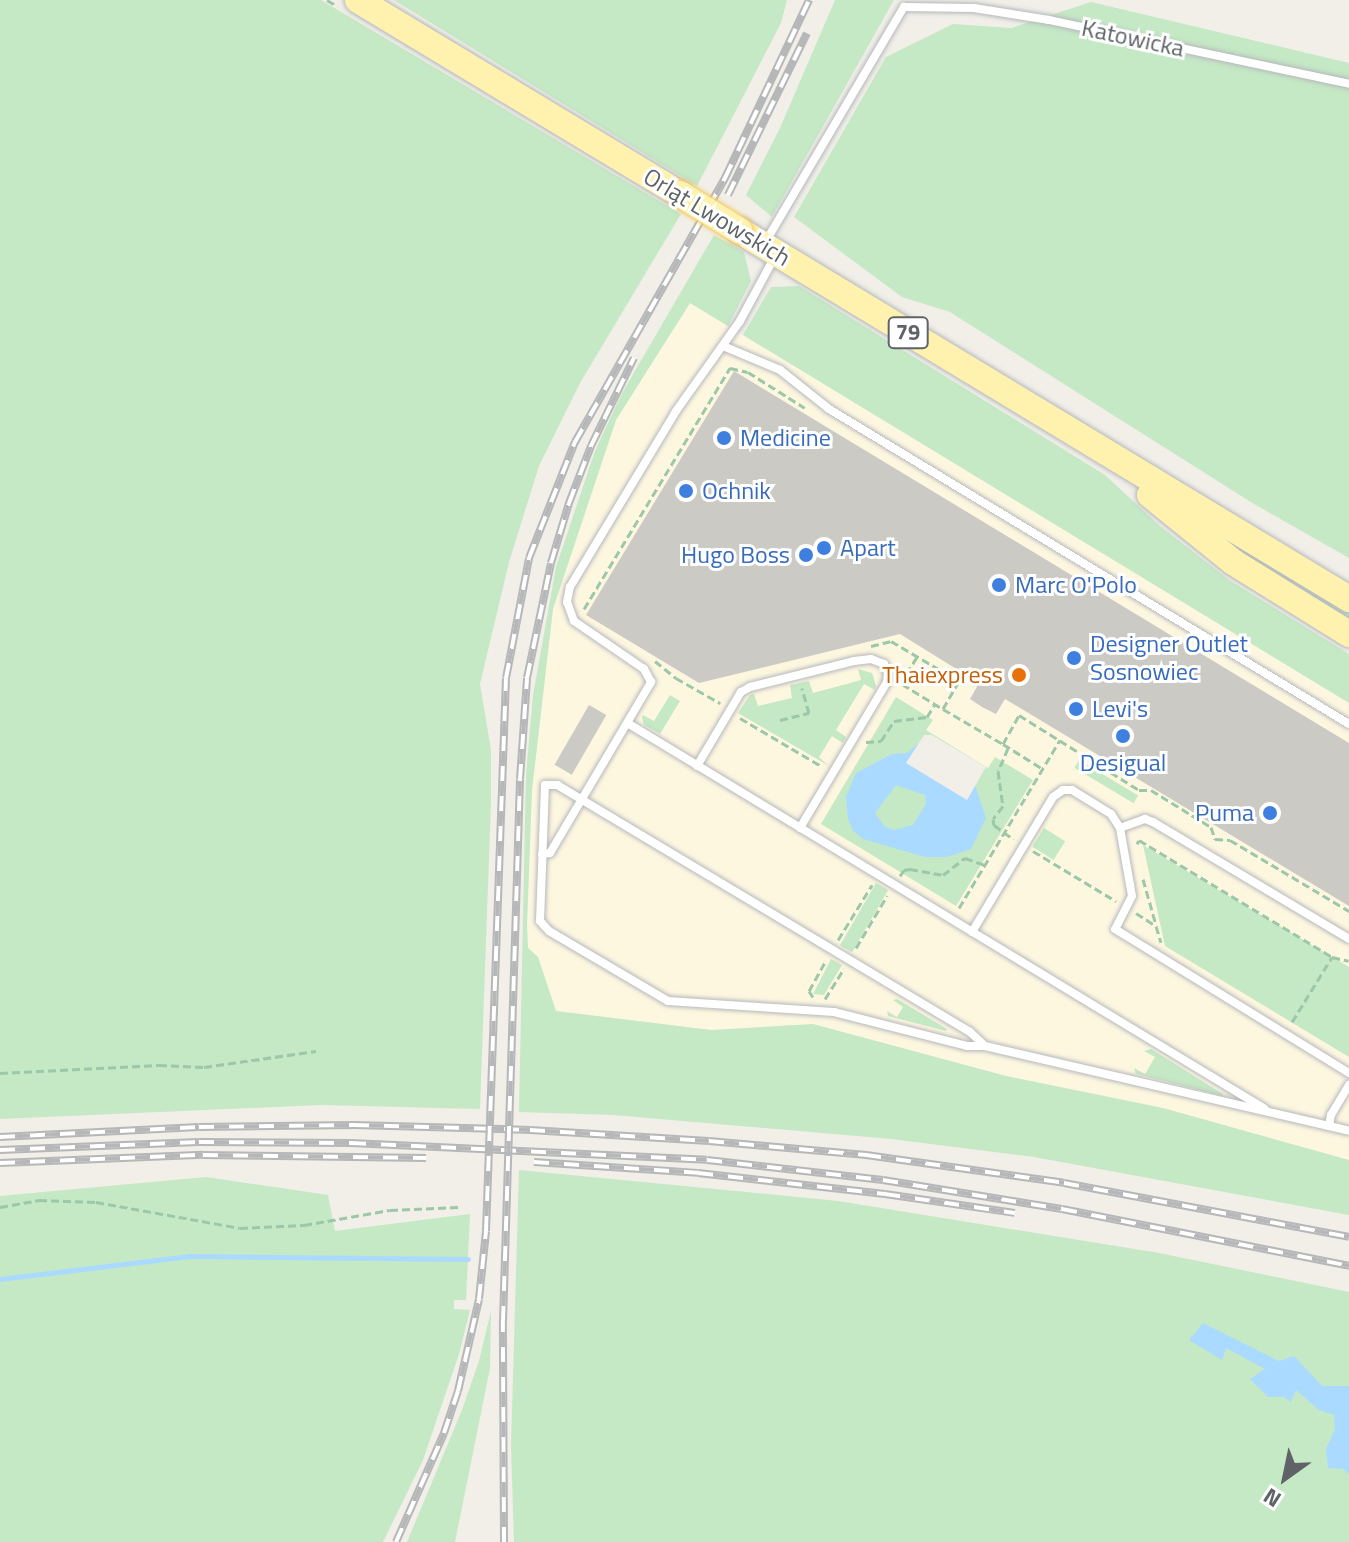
<!DOCTYPE html>
<html>
<head>
<meta charset="utf-8">
<style>
  body { margin:0 }
  #map { position:relative; width:1349px; height:1542px; overflow:hidden; background:#f1efe8; font-family:"Titillium Web",sans-serif }
  div>[style] { position:absolute }
  [style*='--x'] { left:calc(var(--x)*1px); top:calc(var(--y)*1px); width:calc(var(--w)*1px); rotate:calc(var(--a)*1deg) }
  .commercial>* { inset:0; background:#fef7e0 }
  .green>* { inset:0; background:#c5e8c5; transform-origin:0 0 }
  .water>* { inset:0; background:#aadaff }
  .pier>* { inset:0; background:#f1efe8 }
  .stream>* { height:5px; margin:-2.5px; padding:0 2.5px; transform-origin:2.5px; border-radius:2.5px; background:#aadaff }
  .building>* { inset:0; background:#cccac5; transform-origin:0 0 }
  .path>* { height:3px; margin-top:-1.5px; transform-origin:0; background:repeating-linear-gradient(90deg,#9cc7a9 0 8px,transparent 0 12px) }
  .roads { filter:drop-shadow(0 0 2px #b5b8bc) drop-shadow(0 0 2px #b5b8bc) }
  .lane>* { height:8px; margin:-4px; padding:0 4px; transform-origin:4px; border-radius:4px; background:#fff }
  .primary>* { height:26px; margin:-13px; padding:0 13px; transform-origin:13px; border-radius:13px; background:#fff2af }
  .rail>* { height:8px; margin-top:-4px; transform-origin:0; background:repeating-linear-gradient(90deg,#fff 0 15px,#b6b7b8 0 30px); box-sizing:border-box; border-block:2px solid #b6b7b8 }
  .bridges { filter:drop-shadow(0 0 2px #f2c960) drop-shadow(0 0 2px #f2c960) }
  .primary-bridge>* { height:26px; margin:-13px; padding:0 13px; transform-origin:13px; border-radius:13px; background:#fff2af }
  .dots>* { width:22px; height:22px; translate:-50% -50%; box-sizing:border-box; border:4px solid #fff; border-radius:50% }
  span { translate:-50% -50%; white-space:nowrap; text-align:center; line-height:1.15; -webkit-text-stroke:6px #fff; paint-order:stroke }
  .shield-label span { padding:2px 6px; background:#fff; border:2px solid; border-radius:6px; -webkit-text-stroke-width:0 }
  .shield-label { font-size:22px; color:#5f6368; font-weight:700 }
  .street-label { font-size:24px; color:#5f6368 }
  .shop-label { font-size:24px; color:#366cbe }
  .left { translate:0 -50%; text-align:left }
  .right { translate:-100% -50%; text-align:right }
  .food-label { font-size:24px; color:#c56008 }
  .north { position:absolute; left:1245px; top:1438px; width:80px; height:80px; -webkit-text-stroke:6px #fff; paint-order:stroke; rotate:213deg; font-size:22px; font-weight:700; line-height:32px; text-align:center; color:#5f6368 }
  .north::after { content:''; display:block; margin:auto; width:28px; height:36px; background:#5f6368; clip-path:polygon(50% 0,100% 100%,50% 72%,0 100%) }
</style>
</head>
<body>
<div id="map">
  <div class="commercial">
    <i style="clip-path:polygon(690px 303px,1349px 703px,1349px 1160px,1163px 1108px,1006px 1076px,813px 1024px,711px 1030px,556px 1011px,538px 957px,528px 948px,527px 925px,532px 790px,553px 609px,616px 420px)"></i>
  </div>
  <div class="green">
    <i style="clip-path:polygon(0 0,321px 0,681px 214px,580px 383px,539px 466px,509px 562px,480px 684px,491px 750px,491px 801px,480px 1109px,320px 1105px,0 1119px)"></i>
    <i style="clip-path:polygon(394px 0,787px 0,781px 23px,697px 186px)"></i>
    <i style="clip-path:polygon(835px 0,894px 0,772px 217px,746px 195px,780px 128px)"></i>
    <i style="clip-path:polygon(1091px 2px,1349px 63px,1349px 558px,1254px 504px,950px 312px,902px 297px,794px 217px,886px 57px,953px 24px,1011px 28px)"></i>
    <i style="clip-path:polygon(714px 235px,744px 252px,751px 281px,728px 326px,690px 303px,616px 420px,553px 609px,532px 790px,527px 925px,528px 948px,538px 957px,556px 1011px,711px 1030px,813px 1024px,1006px 1076px,1163px 1108px,1349px 1160px,1349px 1215px,1034px 1157px,891px 1139px,613px 1115px,519px 1112px,526px 775px,533px 695px,556px 567px,595px 451px,621px 395px)"></i>
    <i style="clip-path:polygon(799px 286px,1105px 475px,1160px 526px,1229px 580px,1349px 654px,1349px 703px,743px 335px,771px 287px)"></i>
    <i style="clip-path:polygon(1192px 514px,1349px 610px,1349px 622px,1221px 540px)"></i>
    <i style="clip-path:polygon(858px 669px,872px 673px,876px 686px,875px 690px,864px 684px,836px 730px,846px 737px,843px 743px,832px 736px,819px 757px,829px 766px,738px 713px,750px 695px,754px 694px,758px 706px,792px 698px,790px 685px,809px 681px,813px 693px,843px 685px,861px 680px)"></i>
    <i style="clip-path:polygon(670px 695px,680px 701px,660px 734px,644px 725px,642px 718px,643px 715px,654px 721px)"></i>
    <i style="clip-path:polygon(896px 697px,933px 720px,926px 730px,988px 768px,995px 757px,1033px 780px,956px 906px,821px 824px)"></i>
    <i style="left:1079px;top:760px;width:69px;height:9px;rotate:31deg"></i>
    <i style="left:1044px;top:828px;width:25px;height:22px;rotate:32deg"></i>
    <i style="clip-path:polygon(1143px 845px,1349px 967px,1349px 1057px,1165px 946px)"></i>
    <i style="left:876px;top:883px;width:14px;height:72px;rotate:30deg"></i>
    <i style="clip-path:polygon(831px 959px,842px 965px,824px 995px,813px 994px)"></i>
    <i style="clip-path:polygon(897px 999px,947px 1029px,946px 1031px,888px 1016px,887px 1011px,897px 1017px,903px 1007px,893px 1000px)"></i>
    <i style="clip-path:polygon(1151px 1049px,1223px 1094px,1223px 1096px,1136px 1074px,1134px 1068px,1145px 1074px,1155px 1057px,1144px 1051px)"></i>
    <i style="clip-path:polygon(519px 1170px,838px 1201px,1159px 1253px,1349px 1292px,1349px 1542px,514px 1542px,511px 1446px)"></i>
    <i style="clip-path:polygon(206px 1177px,328px 1195px,335px 1231px,470px 1214px,466px 1300px,454px 1300px,454px 1309px,470px 1310px,459px 1354px,423px 1460px,383px 1542px,0 1542px,0 1196px)"></i>
    <i style="clip-path:polygon(491px 1311px,490px 1368px,455px 1542px,407px 1542px,462px 1410px,479px 1361px)"></i>
  </div>
  <div class="water">
    <i style="clip-path:polygon(evenodd,924px 739px,975px 785px,986px 818px,971px 849px,947px 857px,925px 857px,863px 839px,853px 831px,848px 819px,846px 797px,856px 773px,892px 754px,907px 753px,924px 739px,896px 785px,925px 795px,926px 804px,913px 825px,894px 830px,884px 826px,875px 813px,896px 785px)"></i>
    <i style="clip-path:polygon(1203px 1323px,1279px 1361px,1294px 1356px,1322px 1386px,1349px 1386px,1349px 1474px,1343px 1469px,1328px 1468px,1326px 1449px,1335px 1429px,1334px 1415px,1319px 1410px,1296px 1390px,1291px 1402px,1284px 1397px,1268px 1397px,1250px 1379px,1265px 1369px,1226px 1348px,1222px 1360px,1189px 1340px)"></i>
  </div>
  <div class="pier">
    <i style="clip-path:polygon(924px 735px,932px 735px,986px 767px,967px 800px,906px 763px)"></i>
  </div>
  <div class="stream">
    <i style="--x:0;--y:1279;--w:191;--a:-6.9"></i>
    <i style="--x:190;--y:1256;--w:278;--a:0.6"></i>
  </div>
  <div class="building">
    <i style="clip-path:polygon(734px 371px,1349px 743px,1349px 906px,1005px 699px,996px 714px,982px 707px,970px 699px,979px 683px,900px 634px,699px 683px,586px 615px)"></i>
    <i style="left:589px;top:705px;width:20px;height:69px;rotate:30deg"></i>
  </div>
  <div class="path">
    <i style="--x:327;--y:0;--w:12;--a:31"></i>
    <i style="--x:584;--y:609;--w:282;--a:-58.8"></i>
    <i style="--x:730;--y:368;--w:18;--a:13"></i>
    <i style="--x:748;--y:372;--w:67;--a:32.3"></i>
    <i style="--x:871;--y:646;--w:21;--a:-14"></i>
    <i style="--x:891;--y:641;--w:79;--a:30.5"></i>
    <i style="--x:959;--y:681;--w:32;--a:120"></i>
    <i style="--x:943;--y:709;--w:69;--a:30.3"></i>
    <i style="--x:1003;--y:744;--w:33;--a:-61"></i>
    <i style="--x:1019;--y:715;--w:142;--a:32"></i>
    <i style="--x:1139;--y:790;--w:12;--a:0"></i>
    <i style="--x:1151;--y:790;--w:70;--a:31.7"></i>
    <i style="--x:1211;--y:827;--w:13;--a:72"></i>
    <i style="--x:1215;--y:839;--w:15;--a:4"></i>
    <i style="--x:1230;--y:840;--w:139;--a:30.8"></i>
    <i style="--x:655;--y:661;--w:27;--a:39"></i>
    <i style="--x:676;--y:678;--w:51;--a:29.6"></i>
    <i style="--x:900;--y:684;--w:32;--a:-58"></i>
    <i style="--x:902;--y:684;--w:48;--a:31.4"></i>
    <i style="--x:740;--y:718;--w:96;--a:30.6"></i>
    <i style="--x:780;--y:720;--w:30;--a:-14"></i>
    <i style="--x:809;--y:713;--w:26;--a:-106"></i>
    <i style="--x:866;--y:742;--w:15;--a:-4"></i>
    <i style="--x:881;--y:741;--w:24;--a:-57"></i>
    <i style="--x:894;--y:721;--w:33;--a:-7"></i>
    <i style="--x:927;--y:717;--w:15;--a:-58"></i>
    <i style="--x:1003;--y:744;--w:47;--a:32"></i>
    <i style="--x:1008;--y:748;--w:25;--a:113"></i>
    <i style="--x:998;--y:771;--w:35;--a:82"></i>
    <i style="--x:1003;--y:806;--w:16;--a:128"></i>
    <i style="--x:993;--y:819;--w:6;--a:81"></i>
    <i style="--x:994;--y:825;--w:24;--a:36"></i>
    <i style="--x:1137;--y:844;--w:4;--a:-63"></i>
    <i style="--x:1139;--y:840;--w:226;--a:31.2"></i>
    <i style="--x:1332;--y:957;--w:17;--a:13"></i>
    <i style="--x:1033;--y:851;--w:97;--a:31.1"></i>
    <i style="--x:900;--y:876;--w:7;--a:-56"></i>
    <i style="--x:904;--y:870;--w:6;--a:-9"></i>
    <i style="--x:910;--y:869;--w:34;--a:10"></i>
    <i style="--x:943;--y:875;--w:28;--a:-38"></i>
    <i style="--x:965;--y:858;--w:21;--a:19"></i>
    <i style="--x:1143;--y:879;--w:48;--a:74.2"></i>
    <i style="--x:959;--y:908;--w:196;--a:-59"></i>
    <i style="--x:1136;--y:913;--w:24;--a:33"></i>
    <i style="--x:1156;--y:926;--w:17;--a:73"></i>
    <i style="--x:838;--y:940;--w:65;--a:-58.3"></i>
    <i style="--x:856;--y:948;--w:61;--a:-59.2"></i>
    <i style="--x:813;--y:997;--w:7;--a:-124"></i>
    <i style="--x:809;--y:991;--w:35;--a:-61"></i>
    <i style="--x:825;--y:999;--w:36;--a:-58"></i>
    <i style="--x:1292;--y:1022;--w:76;--a:-58.4"></i>
    <i style="--x:0;--y:1073;--w:159;--a:-2.9"></i>
    <i style="--x:159;--y:1065;--w:45;--a:2.5"></i>
    <i style="--x:204;--y:1067;--w:113;--a:-8.1"></i>
    <i style="--x:0;--y:1207;--w:40;--a:-10"></i>
    <i style="--x:39;--y:1200;--w:57;--a:2"></i>
    <i style="--x:96;--y:1202;--w:146;--a:10.2"></i>
    <i style="--x:240;--y:1228;--w:64;--a:-2.7"></i>
    <i style="--x:304;--y:1225;--w:87;--a:-9.9"></i>
    <i style="--x:390;--y:1210;--w:69;--a:-2.5"></i>
  </div>
  <div class="roads">
    <div class="lane">
      <i style="--x:766;--y:241;--w:272;--a:-59.5"></i>
      <i style="--x:904;--y:7;--w:70;--a:0.8"></i>
      <i style="--x:974;--y:8;--w:76;--a:9.1"></i>
      <i style="--x:1049;--y:20;--w:307;--a:12"></i>
      <i style="--x:723;--y:346;--w:62;--a:22.8"></i>
      <i style="--x:780;--y:370;--w:63;--a:38.5"></i>
      <i style="--x:829;--y:409;--w:608;--a:31.21"></i>
      <i style="--x:629;--y:724;--w:743;--a:31.19"></i>
      <i style="--x:697;--y:766;--w:86;--a:-59.3"></i>
      <i style="--x:741;--y:692;--w:10;--a:-29"></i>
      <i style="--x:750;--y:687;--w:107;--a:-14"></i>
      <i style="--x:854;--y:661;--w:17;--a:-7"></i>
      <i style="--x:871;--y:659;--w:14;--a:21"></i>
      <i style="--x:884;--y:664;--w:10;--a:66"></i>
      <i style="--x:888;--y:673;--w:9;--a:96"></i>
      <i style="--x:887;--y:682;--w:170;--a:120.8"></i>
      <i style="--x:1120;--y:828;--w:27;--a:-20"></i>
      <i style="--x:1145;--y:819;--w:9;--a:21"></i>
      <i style="--x:1153;--y:822;--w:228;--a:30.8"></i>
      <i style="--x:542;--y:854;--w:8;--a:-7"></i>
      <i style="--x:550;--y:853;--w:199;--a:-59.4"></i>
      <i style="--x:651;--y:682;--w:15;--a:-118"></i>
      <i style="--x:644;--y:669;--w:85;--a:-145.6"></i>
      <i style="--x:574;--y:621;--w:20;--a:-110"></i>
      <i style="--x:567;--y:602;--w:15;--a:-79"></i>
      <i style="--x:570;--y:587;--w:205;--a:-58.9"></i>
      <i style="--x:676;--y:411;--w:110;--a:-54.6"></i>
      <i style="--x:740;--y:321;--w:72;--a:-61.6"></i>
      <i style="--x:972;--y:932;--w:157;--a:-59"></i>
      <i style="--x:1053;--y:797;--w:12;--a:-35"></i>
      <i style="--x:1063;--y:790;--w:9;--a:0"></i>
      <i style="--x:1072;--y:790;--w:46;--a:31.6"></i>
      <i style="--x:1111;--y:814;--w:17;--a:57"></i>
      <i style="--x:1120;--y:828;--w:69;--a:80"></i>
      <i style="--x:1132;--y:896;--w:37;--a:117"></i>
      <i style="--x:1115;--y:929;--w:275;--a:31.6"></i>
      <i style="--x:985;--y:1046;--w:21;--a:-137"></i>
      <i style="--x:970;--y:1032;--w:480;--a:-149.1"></i>
      <i style="--x:558;--y:785;--w:13;--a:180"></i>
      <i style="--x:545;--y:785;--w:136;--a:92.1"></i>
      <i style="--x:540;--y:921;--w:13;--a:48"></i>
      <i style="--x:549;--y:931;--w:138;--a:30.5"></i>
      <i style="--x:668;--y:1001;--w:166;--a:3.8"></i>
      <i style="--x:834;--y:1012;--w:137;--a:14.3"></i>
      <i style="--x:967;--y:1046;--w:18;--a:0"></i>
      <i style="--x:985;--y:1046;--w:374;--a:13.1"></i>
      <i style="--x:1329;--y:1126;--w:11;--a:-80"></i>
      <i style="--x:1331;--y:1115;--w:35;--a:-59"></i>
    </div>
    <div class="primary">
      <i style="--x:358;--y:0;--w:376;--a:31.1"></i>
      <i style="--x:740;--y:231;--w:712;--a:31.14"></i>
      <i style="--x:1150;--y:495;--w:107;--a:38.9"></i>
      <i style="--x:1233;--y:562;--w:137;--a:31.8"></i>
    </div>
  </div>
  <div class="rail">
    <i style="--x:728;--y:195;--w:180;--a:-64"></i>
    <i style="--x:0;--y:1137;--w:199;--a:-2.9"></i>
    <i style="--x:199;--y:1127;--w:155;--a:-0.7"></i>
    <i style="--x:354;--y:1125;--w:176;--a:1.6"></i>
    <i style="--x:530;--y:1130;--w:179;--a:3.5"></i>
    <i style="--x:709;--y:1141;--w:158;--a:5.1"></i>
    <i style="--x:866;--y:1155;--w:200;--a:8"></i>
    <i style="--x:1064;--y:1183;--w:290;--a:10.7"></i>
    <i style="--x:0;--y:1150;--w:199;--a:-2.3"></i>
    <i style="--x:199;--y:1142;--w:152;--a:0.4"></i>
    <i style="--x:351;--y:1143;--w:356;--a:2.7"></i>
    <i style="--x:707;--y:1160;--w:177;--a:6.5"></i>
    <i style="--x:883;--y:1180;--w:181;--a:9.2"></i>
    <i style="--x:1062;--y:1209;--w:293;--a:11.2"></i>
    <i style="--x:534;--y:1162;--w:164;--a:3.8"></i>
    <i style="--x:698;--y:1173;--w:188;--a:6.4"></i>
    <i style="--x:885;--y:1194;--w:131;--a:8.3"></i>
    <i style="--x:0;--y:1163;--w:203;--a:-2.3"></i>
    <i style="--x:203;--y:1155;--w:223;--a:0.8"></i>
    <i style="--x:396;--y:1542;--w:119;--a:-66.2"></i>
    <i style="--x:444;--y:1433;--w:44;--a:-71.6"></i>
    <i style="--x:458;--y:1391;--w:94;--a:-77.1"></i>
    <i style="--x:479;--y:1299;--w:68;--a:-84.1"></i>
    <i style="--x:486;--y:1231;--w:553;--a:-87.93"></i>
    <i style="--x:506;--y:678;--w:122;--a:-79.1"></i>
    <i style="--x:529;--y:558;--w:125;--a:-68.4"></i>
    <i style="--x:575;--y:442;--w:304;--a:-60.4"></i>
    <i style="--x:725;--y:178;--w:197;--a:-64.7"></i>
    <i style="--x:504;--y:1542;--w:221;--a:-90.3"></i>
    <i style="--x:503;--y:1321;--w:542;--a:-88.2"></i>
    <i style="--x:520;--y:779;--w:101;--a:-86"></i>
    <i style="--x:527;--y:678;--w:117;--a:-78.2"></i>
    <i style="--x:551;--y:563;--w:63;--a:-73.3"></i>
    <i style="--x:569;--y:503;--w:61;--a:-68.9"></i>
    <i style="--x:591;--y:446;--w:98;--a:-64"></i>
  </div>
  <div class="bridges">
    <div class="primary-bridge">
      <i style="--x:680;--y:194;--w:70;--a:31.7"></i>
    </div>
  </div>
  <div class="dots">
    <i style="left:724px;top:438px;background:#3f7fe0"></i>
    <i style="left:686px;top:491px;background:#3f7fe0"></i>
    <i style="left:824px;top:548px;background:#3f7fe0"></i>
    <i style="left:806px;top:555px;background:#3f7fe0"></i>
    <i style="left:999px;top:585px;background:#3f7fe0"></i>
    <i style="left:1074px;top:658px;background:#3f7fe0"></i>
    <i style="left:1019px;top:675px;background:#e8710a"></i>
    <i style="left:1076px;top:709px;background:#3f7fe0"></i>
    <i style="left:1123px;top:736px;background:#3f7fe0"></i>
    <i style="left:1270px;top:813px;background:#3f7fe0"></i>
  </div>
  <div class="shield-label">
    <span style="left:908px;top:333px">79</span>
  </div>
  <div class="street-label">
    <span style="left:1133px;top:38px;rotate:12deg">Katowicka</span>
    <span style="left:717px;top:217px;rotate:31deg">Orląt Lwowskich</span>
  </div>
  <div class="shop-label">
    <span class="left" style="left:740px;top:438px">Medicine</span>
    <span class="left" style="left:702px;top:491px">Ochnik</span>
    <span class="left" style="left:840px;top:548px">Apart</span>
    <span class="right" style="left:790px;top:555px">Hugo Boss</span>
    <span class="left" style="left:1015px;top:585px">Marc O'Polo</span>
    <span class="left" style="left:1090px;top:658px">Designer Outlet<br>Sosnowiec</span>
    <span class="left" style="left:1092px;top:709px">Levi's</span>
    <span style="left:1123px;top:763px">Desigual</span>
    <span class="right" style="left:1254px;top:813px">Puma</span>
  </div>
  <div class="food-label">
    <span class="right" style="left:1003px;top:675px">Thaiexpress</span>
  </div>
  <div class="north">N</div>
</div>
</body>
</html>
